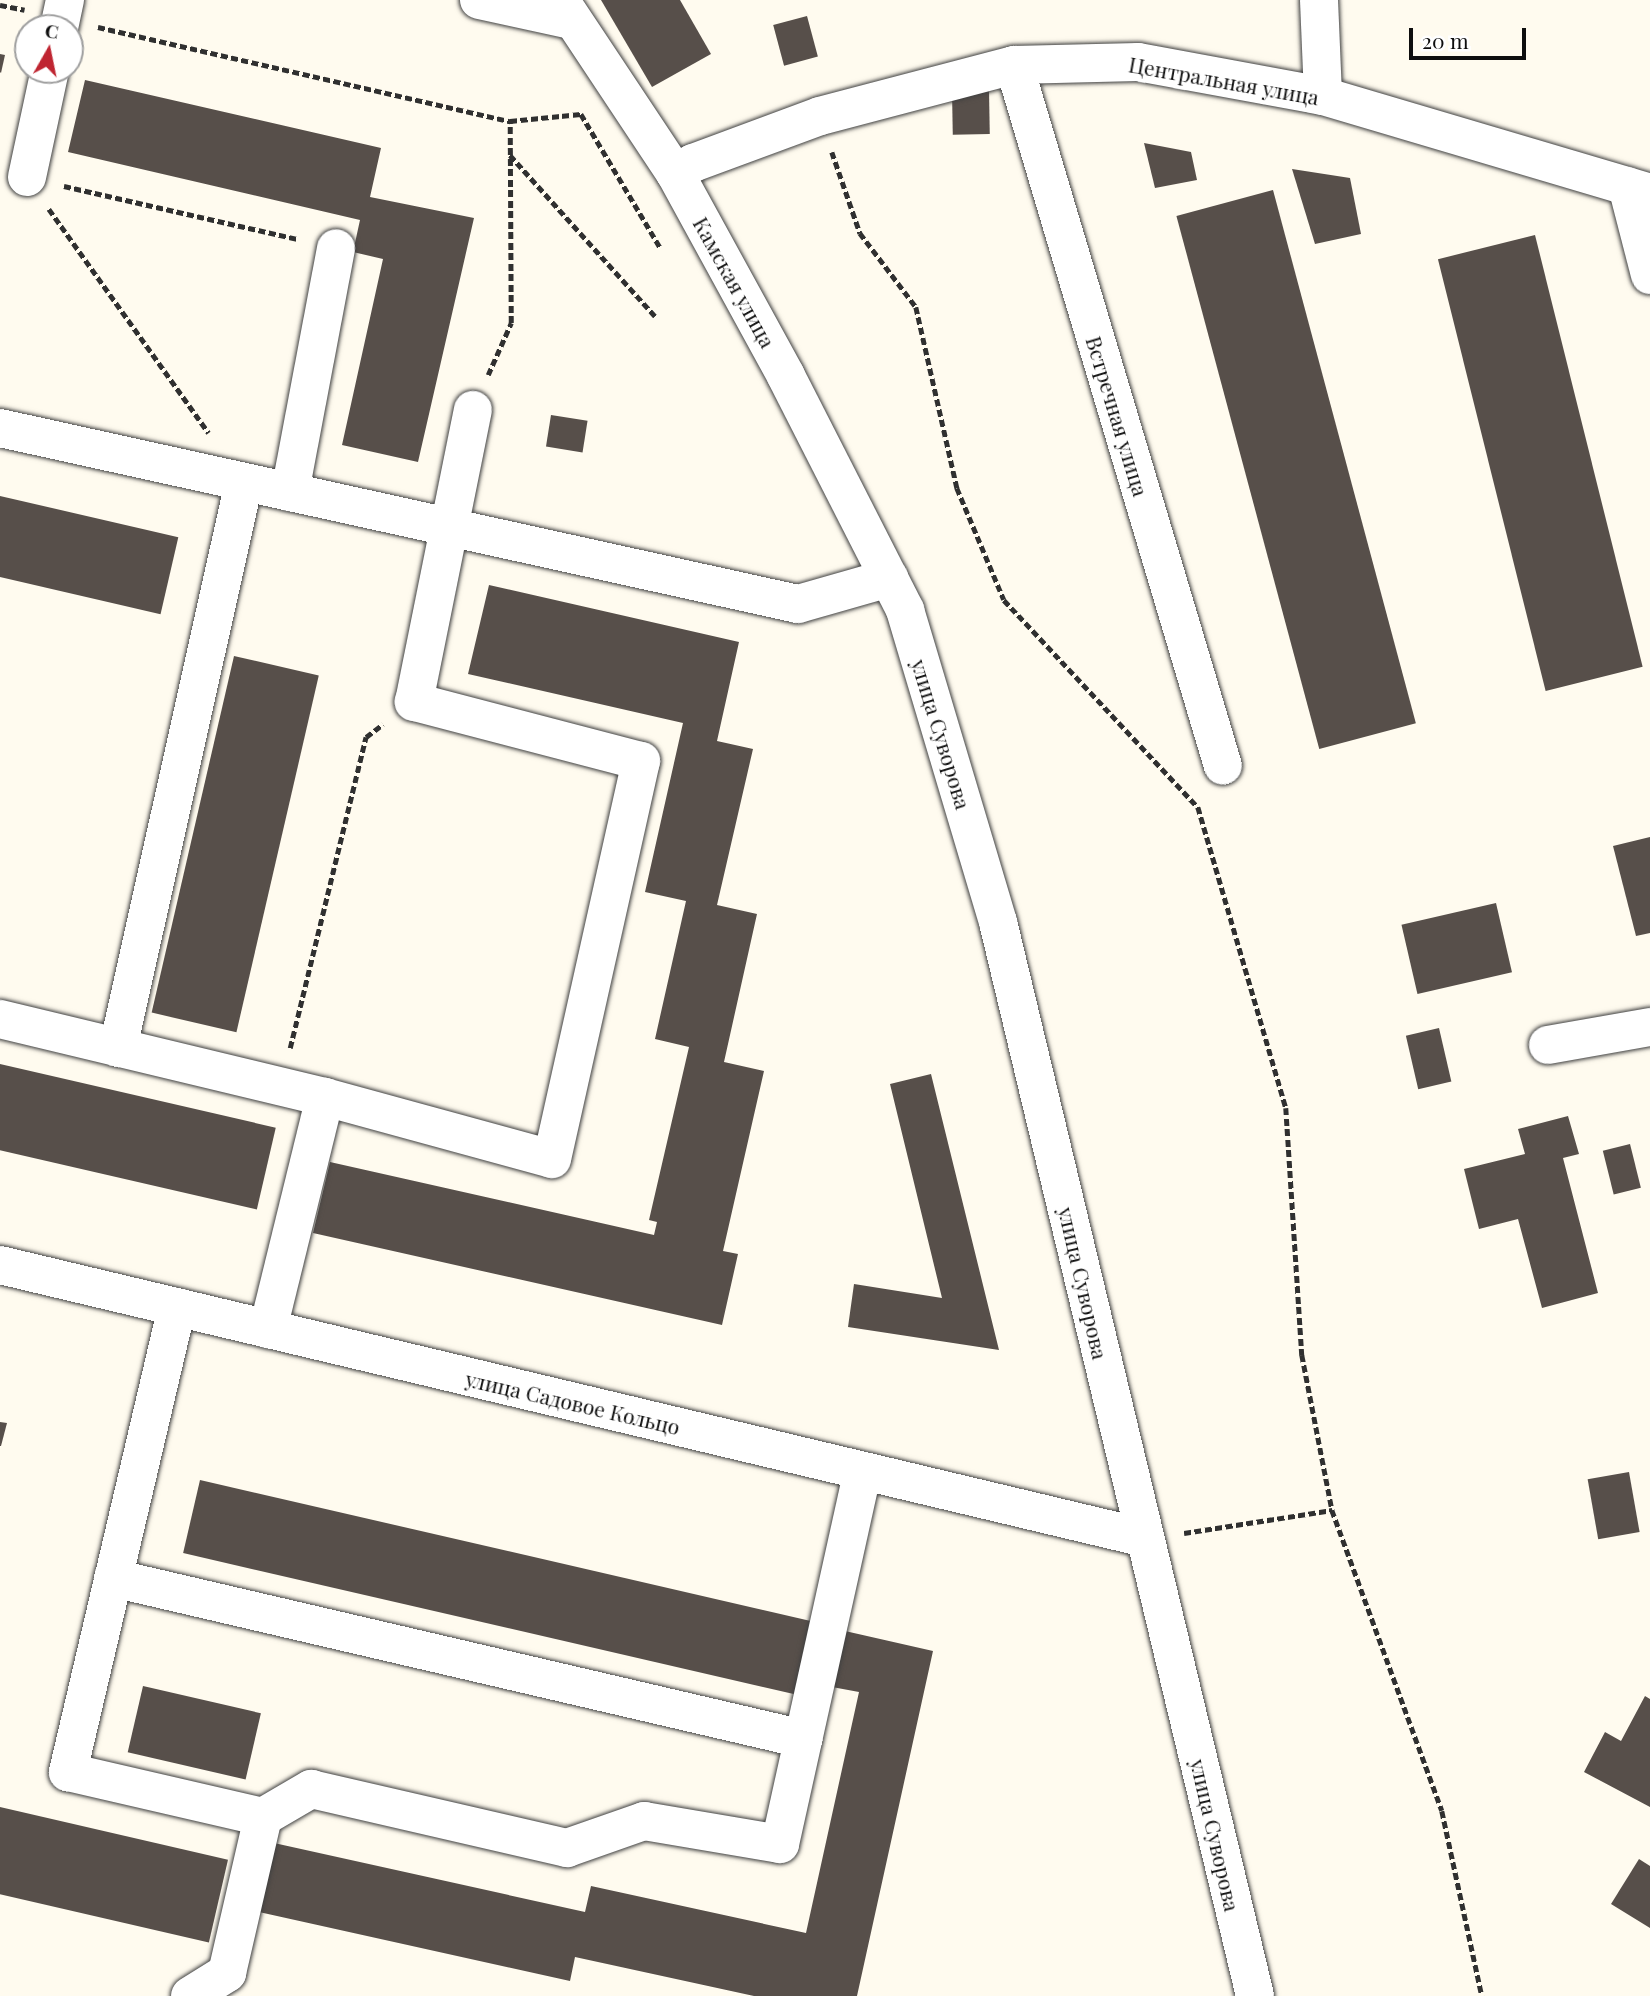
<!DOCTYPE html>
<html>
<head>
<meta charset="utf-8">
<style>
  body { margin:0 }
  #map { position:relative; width:1650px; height:1996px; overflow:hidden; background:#fffbef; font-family:"Playfair Display",serif }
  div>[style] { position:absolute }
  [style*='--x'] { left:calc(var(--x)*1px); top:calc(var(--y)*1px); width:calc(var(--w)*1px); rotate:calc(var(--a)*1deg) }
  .building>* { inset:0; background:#574f4a; transform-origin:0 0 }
  .path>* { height:4.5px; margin-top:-2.25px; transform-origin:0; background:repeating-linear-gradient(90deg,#303030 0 7px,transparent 0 10.5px) }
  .roads { filter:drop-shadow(0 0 2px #414141) drop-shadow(0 0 2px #414141) }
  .minor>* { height:38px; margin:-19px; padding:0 19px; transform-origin:19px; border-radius:19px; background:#fff }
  span { translate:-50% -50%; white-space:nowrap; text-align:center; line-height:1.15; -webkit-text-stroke:7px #fff; paint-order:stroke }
  .street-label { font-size:21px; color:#0e0e0e }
  .north { position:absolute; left:14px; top:14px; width:70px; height:70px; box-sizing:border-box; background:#fff; border:2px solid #9f9f9f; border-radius:50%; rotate:9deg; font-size:19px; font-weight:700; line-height:28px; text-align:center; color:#0e0e0e }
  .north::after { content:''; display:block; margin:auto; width:24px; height:32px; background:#bf2531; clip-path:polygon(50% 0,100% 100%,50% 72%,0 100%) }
  .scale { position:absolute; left:1409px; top:28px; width:117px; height:32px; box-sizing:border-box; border:4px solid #0e0e0e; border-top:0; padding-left:9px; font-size:21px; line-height:24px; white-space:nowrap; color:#0e0e0e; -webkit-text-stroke:5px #fff; paint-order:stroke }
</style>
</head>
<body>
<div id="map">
  <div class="building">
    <i style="clip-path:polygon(601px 0,680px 0,711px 54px,652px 87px)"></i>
    <i style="left:807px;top:16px;width:42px;height:35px;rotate:75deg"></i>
    <i style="clip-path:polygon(0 54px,5px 55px,1px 73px,0 72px)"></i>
    <i style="clip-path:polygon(85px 80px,381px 148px,370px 197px,474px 218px,418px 462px,342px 445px,383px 259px,353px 252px,360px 220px,68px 152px)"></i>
    <i style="left:989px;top:90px;width:44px;height:37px;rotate:89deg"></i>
    <i style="clip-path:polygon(1144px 143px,1191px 152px,1197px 180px,1155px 188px)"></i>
    <i style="clip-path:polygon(1292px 169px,1350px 178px,1361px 234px,1315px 244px)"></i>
    <i style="left:1273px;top:190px;width:552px;height:100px;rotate:75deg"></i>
    <i style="left:1535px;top:235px;width:445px;height:100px;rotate:76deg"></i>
    <i style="left:551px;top:415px;width:37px;height:32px;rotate:9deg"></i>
    <i style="left:0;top:496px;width:183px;height:79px;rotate:13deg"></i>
    <i style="clip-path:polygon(489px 585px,739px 642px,717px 741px,753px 749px,717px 905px,757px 914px,724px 1062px,764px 1071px,723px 1251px,738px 1254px,722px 1325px,313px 1233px,330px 1162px,654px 1235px,657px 1222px,649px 1220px,689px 1047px,655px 1039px,686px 901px,645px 892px,683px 723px,468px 674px)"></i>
    <i style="left:234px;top:656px;width:87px;height:366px;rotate:13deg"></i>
    <i style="clip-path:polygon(1650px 837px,1650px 933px,1636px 936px,1613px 846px)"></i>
    <i style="left:1496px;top:903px;width:71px;height:97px;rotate:77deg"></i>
    <i style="left:1439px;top:1028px;width:55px;height:34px;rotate:77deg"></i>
    <i style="left:0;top:1064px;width:283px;height:84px;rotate:13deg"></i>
    <i style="clip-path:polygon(931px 1074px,999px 1350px,848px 1327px,854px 1284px,942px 1298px,890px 1084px)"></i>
    <i style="clip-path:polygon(1568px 1116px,1579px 1154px,1563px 1158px,1598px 1293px,1542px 1308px,1518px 1219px,1479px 1229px,1464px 1169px,1525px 1154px,1518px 1129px)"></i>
    <i style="left:1630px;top:1144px;width:45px;height:28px;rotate:76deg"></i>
    <i style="clip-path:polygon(0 1422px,7px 1423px,1px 1446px,0 1446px)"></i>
    <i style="left:1629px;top:1472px;width:61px;height:42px;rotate:80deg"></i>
    <i style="left:200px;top:1480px;width:640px;height:75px;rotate:13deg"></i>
    <i style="clip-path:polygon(845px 1631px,933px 1651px,857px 1996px,754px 1996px,575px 1957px,570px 1981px,259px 1912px,274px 1843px,585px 1912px,591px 1886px,806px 1933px,859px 1692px,832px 1687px)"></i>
    <i style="left:143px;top:1686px;width:121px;height:68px;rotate:13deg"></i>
    <i style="clip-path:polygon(1645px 1696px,1650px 1699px,1650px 1807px,1584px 1772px,1605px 1732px,1621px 1741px)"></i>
    <i style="left:0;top:1807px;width:234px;height:85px;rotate:13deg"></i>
    <i style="clip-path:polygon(1639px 1859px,1650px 1866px,1650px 1928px,1611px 1904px)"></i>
  </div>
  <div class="path">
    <i style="--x:0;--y:5;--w:25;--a:11"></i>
    <i style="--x:98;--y:27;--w:423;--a:12.9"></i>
    <i style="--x:510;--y:121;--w:71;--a:-5.6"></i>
    <i style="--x:581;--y:114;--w:155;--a:59.3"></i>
    <i style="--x:832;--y:152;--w:86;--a:70.9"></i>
    <i style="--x:860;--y:233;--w:93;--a:52.9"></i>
    <i style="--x:916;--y:307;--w:186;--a:77.2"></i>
    <i style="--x:957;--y:488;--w:121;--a:67.2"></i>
    <i style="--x:1004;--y:600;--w:284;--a:46.9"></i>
    <i style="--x:1198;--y:807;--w:314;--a:73.7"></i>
    <i style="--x:1286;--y:1108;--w:248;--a:86.3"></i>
    <i style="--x:1302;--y:1355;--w:158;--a:79"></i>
    <i style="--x:1332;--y:1510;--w:320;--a:69.9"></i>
    <i style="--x:1442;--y:1811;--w:189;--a:77.8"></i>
    <i style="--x:510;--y:155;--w:217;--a:48"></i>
    <i style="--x:64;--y:186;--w:240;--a:12.8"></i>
    <i style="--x:49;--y:209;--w:275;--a:54.5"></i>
    <i style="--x:488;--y:375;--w:57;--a:-66.1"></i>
    <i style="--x:511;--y:323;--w:202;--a:-90.3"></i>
    <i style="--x:290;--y:1048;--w:320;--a:-76.3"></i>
    <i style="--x:366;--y:737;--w:21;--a:-37"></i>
    <i style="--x:1184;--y:1533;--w:150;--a:-8.8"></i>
  </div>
  <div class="roads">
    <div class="minor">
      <i style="--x:479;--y:0;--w:94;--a:12.3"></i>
      <i style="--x:560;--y:0;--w:208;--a:56.4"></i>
      <i style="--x:675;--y:173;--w:231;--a:61.3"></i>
      <i style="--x:786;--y:376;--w:263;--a:63"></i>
      <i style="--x:905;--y:610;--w:326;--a:73.4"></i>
      <i style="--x:998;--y:922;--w:1104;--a:76.54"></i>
      <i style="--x:1319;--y:0;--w:96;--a:87.6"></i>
      <i style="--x:59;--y:28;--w:29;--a:-78"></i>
      <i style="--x:1014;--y:65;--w:731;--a:73.4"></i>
      <i style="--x:675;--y:173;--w:21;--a:-29"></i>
      <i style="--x:693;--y:163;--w:135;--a:-20.3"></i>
      <i style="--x:820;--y:116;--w:201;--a:-14.7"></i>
      <i style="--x:1014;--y:65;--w:124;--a:-1.4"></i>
      <i style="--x:1138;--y:62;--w:188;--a:10.4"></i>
      <i style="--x:1323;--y:96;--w:341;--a:16.5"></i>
      <i style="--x:27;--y:177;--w:109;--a:-77.9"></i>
      <i style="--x:1627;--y:186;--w:92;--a:75.5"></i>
      <i style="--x:0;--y:428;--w:817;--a:12.44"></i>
      <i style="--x:798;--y:604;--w:95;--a:-15.9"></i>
      <i style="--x:290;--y:492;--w:248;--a:-79.3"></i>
      <i style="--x:0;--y:1019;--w:334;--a:13.5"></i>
      <i style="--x:325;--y:1097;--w:235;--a:15.3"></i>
      <i style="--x:552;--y:1159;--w:408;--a:-77.4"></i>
      <i style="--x:641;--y:761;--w:235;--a:-165.4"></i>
      <i style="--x:414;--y:702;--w:298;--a:-78.6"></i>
      <i style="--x:1548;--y:1045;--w:104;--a:-10"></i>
      <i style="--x:118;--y:1048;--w:580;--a:-77.45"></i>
      <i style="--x:0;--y:1265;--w:1177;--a:13.41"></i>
      <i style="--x:177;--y:1307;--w:478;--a:103.2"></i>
      <i style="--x:68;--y:1772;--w:200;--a:13"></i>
      <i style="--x:263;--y:1817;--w:56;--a:-30.3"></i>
      <i style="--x:311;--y:1789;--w:263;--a:13"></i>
      <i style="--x:567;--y:1848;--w:82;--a:-19.3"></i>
      <i style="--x:644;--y:1821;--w:138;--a:9.6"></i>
      <i style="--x:780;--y:1844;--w:382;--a:-77.5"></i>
      <i style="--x:268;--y:1329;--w:239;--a:-76.2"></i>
      <i style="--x:113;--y:1578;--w:709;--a:13.13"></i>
      <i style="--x:190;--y:1996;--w:44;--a:-31.9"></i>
      <i style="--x:227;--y:1973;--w:160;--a:-77"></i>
    </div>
  </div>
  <div class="street-label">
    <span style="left:1224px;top:80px;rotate:10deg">Центральная улица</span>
    <span style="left:735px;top:282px;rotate:61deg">Камская улица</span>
    <span style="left:1118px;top:416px;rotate:73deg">Встречная улица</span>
    <span style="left:942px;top:734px;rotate:73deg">улица Суворова</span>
    <span style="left:1084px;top:1283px;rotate:77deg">улица Суворова</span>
    <span style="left:573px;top:1402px;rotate:13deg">улица Садовое Кольцо</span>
    <span style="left:1216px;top:1835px;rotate:77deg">улица Суворова</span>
  </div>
  <div class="north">С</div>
  <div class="scale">20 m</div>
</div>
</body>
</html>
